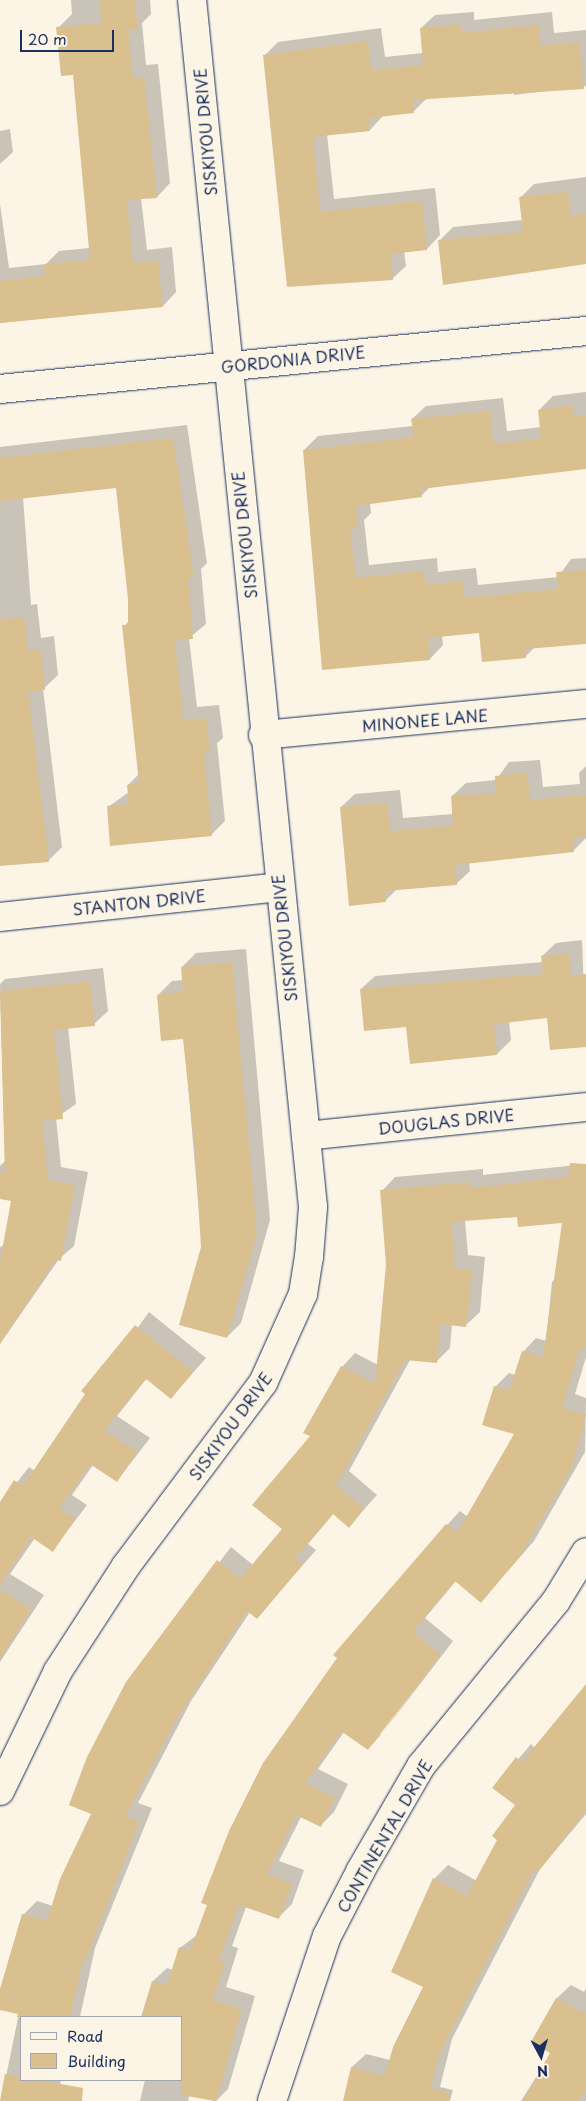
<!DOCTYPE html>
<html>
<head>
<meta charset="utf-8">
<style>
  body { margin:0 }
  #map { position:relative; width:586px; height:2101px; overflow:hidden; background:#fcf5e5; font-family:"Playpen Sans",sans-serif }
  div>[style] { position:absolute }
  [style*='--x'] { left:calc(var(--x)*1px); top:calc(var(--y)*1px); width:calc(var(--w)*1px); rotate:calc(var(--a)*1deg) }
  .shadow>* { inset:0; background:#0003 }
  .building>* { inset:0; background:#dabf8f }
  .roads { filter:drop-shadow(0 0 1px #1b2f5e) drop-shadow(0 0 1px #1b2f5e) }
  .street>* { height:28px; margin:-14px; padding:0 14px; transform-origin:14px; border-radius:14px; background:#fcf5e5 }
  span { translate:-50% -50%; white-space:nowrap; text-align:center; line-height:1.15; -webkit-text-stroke:4px #fcf5e5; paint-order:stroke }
  .street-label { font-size:16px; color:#1b2f5e }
  .legend { position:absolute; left:20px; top:2016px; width:162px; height:65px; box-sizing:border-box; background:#fcf5e5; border:1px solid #a2a6af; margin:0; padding:6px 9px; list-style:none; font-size:15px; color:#1b2f5e }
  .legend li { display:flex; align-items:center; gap:10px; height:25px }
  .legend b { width:25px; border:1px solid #a2a6af }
  .north { position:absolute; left:516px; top:2031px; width:50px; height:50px; -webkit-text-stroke:4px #fcf5e5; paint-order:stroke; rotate:174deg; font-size:14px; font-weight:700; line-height:20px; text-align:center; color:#1b2f5e }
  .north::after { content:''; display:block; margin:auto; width:18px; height:22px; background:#1b2f5e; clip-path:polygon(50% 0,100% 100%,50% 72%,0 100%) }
  .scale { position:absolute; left:20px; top:30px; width:94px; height:22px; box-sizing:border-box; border:2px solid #1b2f5e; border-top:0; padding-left:6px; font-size:15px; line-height:18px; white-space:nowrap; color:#1b2f5e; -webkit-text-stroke:4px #fcf5e5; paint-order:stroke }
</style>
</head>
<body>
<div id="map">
  <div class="shadow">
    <i style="clip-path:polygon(71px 0,150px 0,151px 14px,142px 23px,146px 65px,158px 64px,170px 183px,157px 197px,141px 198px,147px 250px,172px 247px,176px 292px,163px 306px,0 323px,0 204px,9px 268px,46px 264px,59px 251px,90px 248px,74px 73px,58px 28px,72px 14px)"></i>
    <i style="clip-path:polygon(474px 12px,474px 20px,552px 12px,554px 33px,586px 30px,586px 86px,514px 95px,514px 91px,427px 98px,413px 112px,383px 116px,370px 130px,327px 134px,334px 199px,435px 188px,440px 235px,427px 249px,404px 251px,406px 266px,392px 279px,288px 286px,265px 55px,278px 42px,381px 28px,385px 57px,423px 53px,421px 28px,435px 15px)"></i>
    <i style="clip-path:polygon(10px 129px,13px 152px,0 164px,0 131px)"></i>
    <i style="clip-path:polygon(586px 177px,586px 263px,444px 284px,440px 240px,453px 227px,523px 220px,521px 197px,534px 184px)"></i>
    <i style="clip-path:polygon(586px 392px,586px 468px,430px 487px,421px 496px,370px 502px,371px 513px,364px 520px,369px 565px,437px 558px,438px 572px,476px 568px,478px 585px,558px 577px,571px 559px,586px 558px,586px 642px,535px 647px,526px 656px,480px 631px,442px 635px,443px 645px,430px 659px,323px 668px,304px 450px,318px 436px,413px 426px,412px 419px,426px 406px,503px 398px,507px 431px,541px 427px,539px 410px,553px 396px)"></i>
    <i style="clip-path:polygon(187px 425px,207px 563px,201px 569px,206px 624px,189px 638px,197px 707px,219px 705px,223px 738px,217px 743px,225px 821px,211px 835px,108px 807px,129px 792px,128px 785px,139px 774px,124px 626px,129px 621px,129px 599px,118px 486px,23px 497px,31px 605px,37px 604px,41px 638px,54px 636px,58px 675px,43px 689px,62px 847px,48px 861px,0 865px,0 447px)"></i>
    <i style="clip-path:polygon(540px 760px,543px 787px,580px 784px,579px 773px,586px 766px,586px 838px,573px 851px,469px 862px,470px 871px,456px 884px,397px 889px,385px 901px,341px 807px,355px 794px,400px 790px,403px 818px,453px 814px,452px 796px,466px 783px,496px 780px,509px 762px)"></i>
    <i style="clip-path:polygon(582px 940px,586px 1045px,548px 1017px,509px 1021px,511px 1040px,497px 1054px,411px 1062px,407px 1025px,361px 989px,375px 976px,543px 962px,542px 956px,556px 943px)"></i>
    <i style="clip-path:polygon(246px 949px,270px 1220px,241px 1323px,227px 1337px,202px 1247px,184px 1038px,158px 995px,172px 981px,183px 980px,182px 967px,196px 953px)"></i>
    <i style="clip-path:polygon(103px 968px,108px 1011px,94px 1024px,68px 1027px,76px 1104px,56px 1118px,61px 1167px,88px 1172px,74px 1246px,59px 1259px,0 1344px,0 1247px,4px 1245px,12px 1200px,0 1198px,0 1166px,5px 1161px,0 984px,5px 979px)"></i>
    <i style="clip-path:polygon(586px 1164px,586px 1219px,518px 1216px,465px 1220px,468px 1255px,485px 1257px,480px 1312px,466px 1325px,452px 1324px,450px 1348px,436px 1362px,410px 1360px,349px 1471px,377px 1495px,349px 1526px,334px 1513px,308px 1544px,316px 1550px,257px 1618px,250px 1612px,191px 1701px,138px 1803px,152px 1808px,95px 1948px,80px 2017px,21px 2017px,21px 2080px,61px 2080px,57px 2101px,1px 2101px,19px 2013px,0 2008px,0 1997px,23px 1915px,37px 1901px,53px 1906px,93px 1813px,127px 1683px,231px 1547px,253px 1565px,284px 1529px,312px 1436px,342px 1367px,355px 1353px,378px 1365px,388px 1264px,382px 1191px,395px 1177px,483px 1169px,483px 1175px)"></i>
    <i style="clip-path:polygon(evenodd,586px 1245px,586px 1357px,575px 1394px,586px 1398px,585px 1452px,534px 1541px,494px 1587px,481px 1601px,456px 1581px,425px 1618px,453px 1641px,381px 1735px,368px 1748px,344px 1732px,318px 1769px,348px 1784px,334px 1812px,320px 1826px,301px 1817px,279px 1861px,304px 1870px,292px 1904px,278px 1918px,246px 1907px,232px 1946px,238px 1948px,226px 1987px,255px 1996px,228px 2089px,216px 2101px,189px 2096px,188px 2101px,140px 2101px,145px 2080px,181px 2080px,181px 2017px,142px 2017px,153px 1981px,167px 1968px,173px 1970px,180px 1948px,197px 1935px,447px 1525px,460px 1511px,468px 1517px,516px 1433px,495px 1387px,509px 1373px,515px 1375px,523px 1352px,536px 1338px,546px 1341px,552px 1282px,586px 1245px,444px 1649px,381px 1735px,378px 1735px,444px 1649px)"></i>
    <i style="clip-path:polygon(149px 1312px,206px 1358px,171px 1398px,147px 1378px,117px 1416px,150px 1438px,117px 1481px,93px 1465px,72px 1495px,87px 1505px,53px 1550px,35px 1538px,10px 1574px,44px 1595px,0 1662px,0 1504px,29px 1467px,35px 1471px)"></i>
    <i style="clip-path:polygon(586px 1686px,586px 1814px,540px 1869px,452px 2039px,440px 2087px,453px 2090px,450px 2101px,344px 2101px,352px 2067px,366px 2054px,390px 2060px,424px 1987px,434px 1879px,448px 1865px,477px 1881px,517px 1805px,494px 1788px,531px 1744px,535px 1748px)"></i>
    <i style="clip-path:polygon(571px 1985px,584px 1992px,586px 1988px,586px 2101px,521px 2101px,552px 2052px,533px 2042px,557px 1998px)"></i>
  </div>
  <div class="building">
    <i style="clip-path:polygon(99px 0,135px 0,138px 29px,128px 30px,133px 78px,144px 77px,157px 198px,127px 200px,133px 263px,158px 260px,163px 307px,0 323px,0 281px,45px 276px,44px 264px,90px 260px,73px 75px,61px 76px,56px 27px,102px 23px)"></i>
    <i style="clip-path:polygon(461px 25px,461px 33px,539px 25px,540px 46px,579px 42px,584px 89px,413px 100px,414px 113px,369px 118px,370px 131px,313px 137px,320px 212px,422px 201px,427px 250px,390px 254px,393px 280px,287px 287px,263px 55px,368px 41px,371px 70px,423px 65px,420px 28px)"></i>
    <i style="clip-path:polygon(568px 192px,570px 215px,586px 214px,586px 264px,443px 285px,438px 240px,523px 232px,519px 197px)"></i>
    <i style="clip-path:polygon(572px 405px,574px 416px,586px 415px,586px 469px,421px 489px,422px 497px,356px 506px,358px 528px,350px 529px,356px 578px,424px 571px,425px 585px,463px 581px,465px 598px,558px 589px,556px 572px,586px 570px,586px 644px,526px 649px,526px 658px,482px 662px,479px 633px,428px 638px,430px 660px,322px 670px,303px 450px,414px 437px,411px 419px,490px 411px,493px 444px,541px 438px,538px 410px)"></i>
    <i style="clip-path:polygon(173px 438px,194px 578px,188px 579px,193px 639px,175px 640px,183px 720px,206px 718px,210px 752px,204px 753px,212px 836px,110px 846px,107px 806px,129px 804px,127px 785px,139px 783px,122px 625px,128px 625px,128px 599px,116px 488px,0 501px,0 458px)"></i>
    <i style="clip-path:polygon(24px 617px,28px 651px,40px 649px,45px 690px,28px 692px,49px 862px,0 866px,0 620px)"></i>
    <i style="clip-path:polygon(527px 773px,530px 800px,586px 795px,586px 836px,573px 838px,574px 852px,455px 865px,457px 885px,385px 891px,386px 902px,349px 906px,340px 807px,387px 803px,390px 831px,453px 826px,451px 796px,496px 793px,495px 776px)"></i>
    <i style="clip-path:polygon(569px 953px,571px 976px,586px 974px,586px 1047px,550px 1050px,547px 1018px,494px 1024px,497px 1055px,410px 1064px,406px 1027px,364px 1031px,360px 989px,543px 974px,541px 956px)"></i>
    <i style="clip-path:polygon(232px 962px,257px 1234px,227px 1338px,179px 1325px,201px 1247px,195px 1151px,183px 1039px,161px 1041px,157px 995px,183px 992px,181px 967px)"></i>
    <i style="clip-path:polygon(90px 981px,95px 1026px,54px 1030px,63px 1119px,42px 1121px,48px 1180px,75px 1185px,61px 1261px,55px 1260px,0 1344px,0 1262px,11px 1201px,0 1199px,0 1172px,5px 1173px,0 991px)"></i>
    <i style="clip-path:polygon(570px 1163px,586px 1164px,586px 1348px,580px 1348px,562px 1408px,586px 1415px,572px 1467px,520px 1556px,481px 1603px,455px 1581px,412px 1632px,441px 1655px,368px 1750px,341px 1731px,305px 1783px,335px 1798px,321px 1827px,296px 1815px,267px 1874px,292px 1884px,279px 1919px,239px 1905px,219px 1960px,225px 1962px,213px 2000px,242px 2009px,216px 2101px,181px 2095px,181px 2017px,141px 2017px,152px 1981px,167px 1985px,179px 1947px,190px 1951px,207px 1905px,201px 1903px,229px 1831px,263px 1763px,337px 1658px,333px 1655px,446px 1524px,457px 1533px,514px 1434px,482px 1425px,494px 1386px,509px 1391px,522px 1351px,543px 1357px,562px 1223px,518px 1227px,517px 1217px,451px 1222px,455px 1269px,472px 1270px,466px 1327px,440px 1324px,437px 1363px,405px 1360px,336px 1485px,364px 1509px,349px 1528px,333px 1514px,295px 1558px,303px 1564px,257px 1619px,247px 1611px,178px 1716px,125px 1816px,139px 1822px,87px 1957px,84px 1956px,70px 2017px,17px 2017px,18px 2014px,0 2010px,0 1989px,22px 1914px,47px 1921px,60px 1879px,91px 1814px,69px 1805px,87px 1757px,126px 1682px,217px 1560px,240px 1579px,282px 1529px,252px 1505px,310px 1436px,303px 1433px,341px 1366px,375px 1384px,386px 1264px,380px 1190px,469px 1182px,470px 1188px,568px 1177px)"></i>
    <i style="clip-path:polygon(135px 1325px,193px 1372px,171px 1399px,146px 1379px,104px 1430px,137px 1452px,117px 1482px,90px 1464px,59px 1509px,75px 1519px,53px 1552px,31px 1537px,0 1585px,0 1502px,14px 1480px,23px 1486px,85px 1394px,81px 1391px)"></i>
    <i style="clip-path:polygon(0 1590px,31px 1609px,0 1659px)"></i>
    <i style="clip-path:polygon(586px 1684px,586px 1810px,538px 1872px,534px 1869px,439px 2054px,431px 2088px,450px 2093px,449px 2101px,343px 2101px,351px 2067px,385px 2076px,393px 2047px,423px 1987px,391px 1972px,433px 1878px,467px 1896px,497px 1840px,492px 1836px,515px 1805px,492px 1788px,516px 1757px,522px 1762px)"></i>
    <i style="clip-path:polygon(556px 1998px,586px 2014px,586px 2089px,579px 2101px,523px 2101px,550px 2053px,531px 2042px)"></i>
    <i style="clip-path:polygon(5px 2074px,83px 2088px,82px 2101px,0 2101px)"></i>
  </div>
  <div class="roads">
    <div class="street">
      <i style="--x:0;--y:389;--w:589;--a:-5.65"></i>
      <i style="--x:263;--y:735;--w:324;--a:-5.5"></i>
      <i style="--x:0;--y:917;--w:281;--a:-6.1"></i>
      <i style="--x:306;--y:1136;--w:281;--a:-5.9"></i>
      <i style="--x:0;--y:1791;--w:133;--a:-64.2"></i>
      <i style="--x:58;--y:1671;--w:125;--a:-57.1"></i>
      <i style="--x:126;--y:1566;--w:229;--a:-53.2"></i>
      <i style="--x:263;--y:1383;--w:98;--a:-65.8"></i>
      <i style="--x:303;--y:1294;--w:37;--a:-81"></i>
      <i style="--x:309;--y:1257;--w:50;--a:-85.4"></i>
      <i style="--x:313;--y:1207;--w:1213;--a:-95.72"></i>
      <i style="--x:272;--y:2101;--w:174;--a:-71.6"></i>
      <i style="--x:327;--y:1936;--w:74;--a:-62.7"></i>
      <i style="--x:361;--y:1870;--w:120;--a:-60"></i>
      <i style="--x:421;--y:1766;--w:213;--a:-50.7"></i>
      <i style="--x:556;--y:1601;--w:57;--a:-58.5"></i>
    </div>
  </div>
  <div class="street-label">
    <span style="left:205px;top:132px;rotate:-95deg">SISKIYOU DRIVE</span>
    <span style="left:293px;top:359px;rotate:-6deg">GORDONIA DRIVE</span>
    <span style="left:244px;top:535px;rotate:-96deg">SISKIYOU DRIVE</span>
    <span style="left:425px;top:720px;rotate:-5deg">MINONEE LANE</span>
    <span style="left:139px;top:902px;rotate:-6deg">STANTON DRIVE</span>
    <span style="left:284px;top:938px;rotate:-96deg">SISKIYOU DRIVE</span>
    <span style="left:446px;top:1121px;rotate:-6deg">DOUGLAS DRIVE</span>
    <span style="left:230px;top:1426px;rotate:-54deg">SISKIYOU DRIVE</span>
    <span style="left:384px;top:1836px;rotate:-60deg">CONTINENTAL DRIVE</span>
  </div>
  <ul class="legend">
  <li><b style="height:6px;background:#fcf5e5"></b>Road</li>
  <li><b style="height:14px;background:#dabf8f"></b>Building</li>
  </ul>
  <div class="north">N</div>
  <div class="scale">20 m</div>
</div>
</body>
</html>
